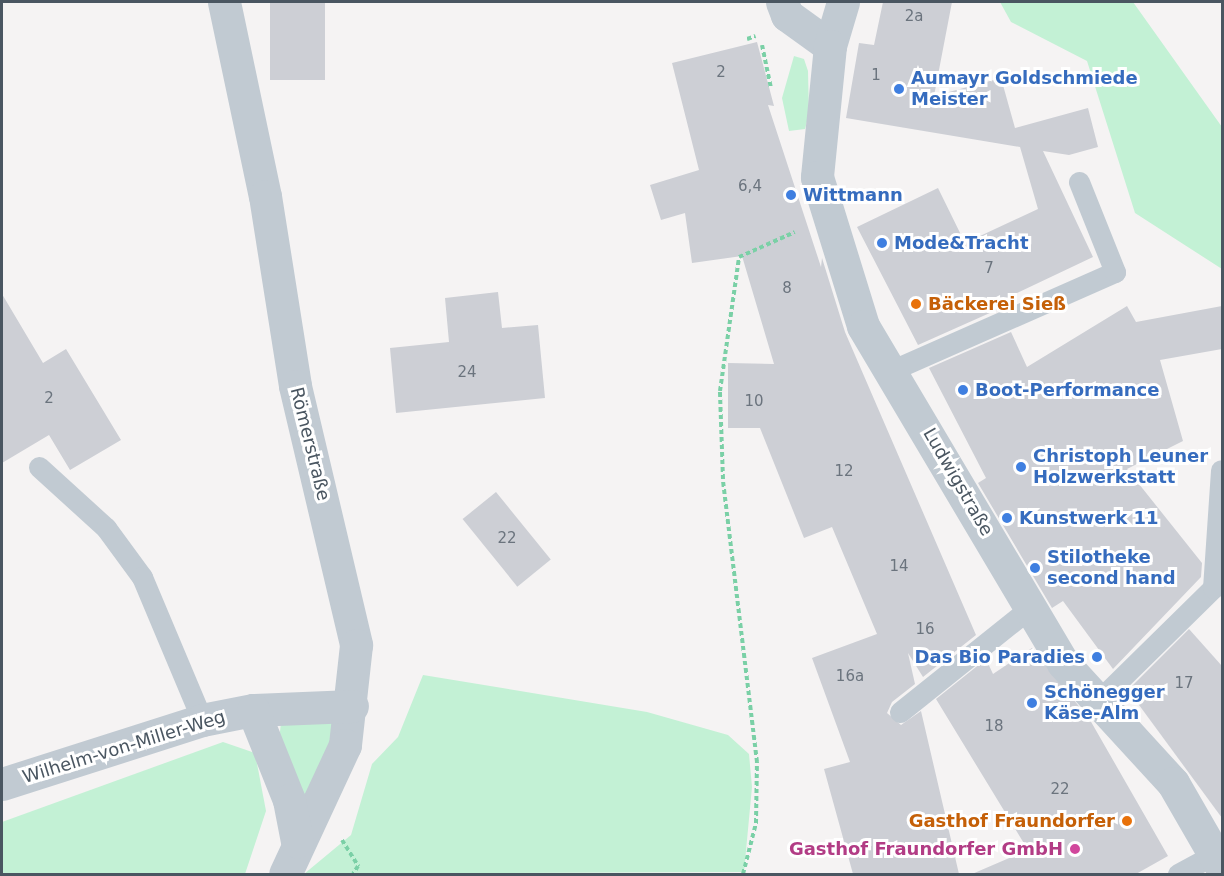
<!DOCTYPE html>
<html>
<head>
<meta charset="utf-8">
<style>
  body { margin:0 }
  #map { position:relative; width:1224px; height:876px; overflow:hidden; background:#f5f3f3; font-family:"DejaVu Sans",sans-serif }
  div>[style] { position:absolute }
  [style*='--x'] { left:calc(var(--x)*1px); top:calc(var(--y)*1px); width:calc(var(--w)*1px); rotate:calc(var(--a)*1deg) }
  .green>* { inset:0; background:#c3f1d5 }
  .building>* { inset:0; background:#cdcfd5; transform-origin:0 0 }
  .path>* { height:4px; margin-top:-2px; transform-origin:0; background:repeating-linear-gradient(90deg,#7ad0a6 0 4.5px,transparent 0 7.5px) }
  .lane>* { height:21px; margin:-10.5px; padding:0 10.5px; transform-origin:10.5px; border-radius:10.5px; background:#c1cad2 }
  .street>* { height:33px; margin:-16.5px; padding:0 16.5px; transform-origin:16.5px; border-radius:16.5px; background:#c1cad2 }
  .dots>* { width:16px; height:16px; translate:-50% -50%; box-sizing:border-box; border:3px solid #fff; border-radius:50% }
  span { translate:-50% -50%; white-space:nowrap; text-align:center; line-height:1.15; -webkit-text-stroke:6px #fff; paint-order:stroke }
  .number-label { font-size:15px; color:#6b747e }
  .number-label span { -webkit-text-stroke-width:0 }
  .shop-label { font-size:18px; color:#366cbe; font-weight:700 }
  .left { translate:0 -50%; text-align:left }
  .right { translate:-100% -50%; text-align:right }
  .food-label { font-size:18px; color:#c56008; font-weight:700 }
  .street-label { font-size:18px; color:#4a5661 }
  .hotel-label { font-size:18px; color:#b23c85; font-weight:700 }
  .frame { position:absolute; inset:0; border:3px solid #4a5661; pointer-events:none }
</style>
</head>
<body>
<div id="map">
  <div class="green">
    <i style="clip-path:polygon(1000px 2px,1133px 2px,1222px 127px,1222px 269px,1135px 213px,1087px 61px,1011px 22px)"></i>
    <i style="clip-path:polygon(794px 56px,804px 59px,808px 71px,809px 114px,805px 129px,789px 131px,782px 98px)"></i>
    <i style="clip-path:polygon(423px 675px,647px 712px,728px 735px,749px 754px,752px 787px,744px 872px,304px 874px,351px 835px,372px 764px,398px 737px)"></i>
    <i style="clip-path:polygon(341px 709px,306px 808px,279px 741px,282px 713px)"></i>
    <i style="clip-path:polygon(223px 742px,255px 753px,266px 811px,245px 874px,2px 874px,2px 822px)"></i>
  </div>
  <div class="building">
    <i style="left:270px;top:2px;width:55px;height:78px"></i>
    <i style="clip-path:polygon(883px 2px,952px 2px,934px 96px,1001px 78px,1015px 128px,1088px 108px,1098px 147px,1069px 155px,1043px 151px,1093px 257px,998px 302px,1001px 308px,918px 345px,857px 227px,938px 188px,965px 243px,1038px 209px,1020px 147px,846px 118px,859px 43px,874px 45px)"></i>
    <i style="clip-path:polygon(757px 42px,774px 106px,768px 105px,821px 267px,822px 258px,845px 332px,976px 635px,923px 677px,908px 653px,915px 684px,892px 702px,887px 713px,901px 725px,921px 711px,959px 874px,853px 874px,824px 769px,850px 762px,812px 658px,877px 634px,832px 527px,804px 538px,760px 428px,728px 428px,728px 363px,774px 364px,742px 256px,692px 263px,685px 213px,661px 220px,650px 185px,699px 170px,672px 63px)"></i>
    <i style="clip-path:polygon(498px 292px,502px 328px,538px 325px,545px 398px,396px 413px,390px 348px,449px 342px,445px 298px)"></i>
    <i style="clip-path:polygon(2px 294px,43px 363px,66px 349px,121px 440px,70px 470px,49px 435px,2px 463px)"></i>
    <i style="clip-path:polygon(1127px 306px,1136px 322px,1222px 306px,1222px 349px,1160px 360px,1183px 441px,1127px 469px,1202px 563px,1201px 577px,1113px 669px,1063px 601px,1052px 608px,978px 483px,986px 478px,929px 368px,1011px 332px,1027px 367px)"></i>
    <i style="left:496px;top:492px;width:87px;height:43px;rotate:51deg"></i>
    <i style="clip-path:polygon(1189px 629px,1222px 666px,1222px 818px,1128px 690px)"></i>
    <i style="clip-path:polygon(1032px 648px,1090px 720px,1168px 856px,1136px 874px,972px 874px,1028px 850px,936px 699px,986px 659px,993px 674px)"></i>
  </div>
  <div class="path">
    <i style="--x:747;--y:39;--w:9;--a:-18"></i>
    <i style="--x:762;--y:45;--w:44;--a:78.2"></i>
    <i style="--x:342;--y:840;--w:31;--a:58"></i>
    <i style="--x:358;--y:866;--w:9;--a:122"></i>
    <i style="--x:743;--y:874;--w:53;--a:-75.7"></i>
    <i style="--x:756;--y:823;--w:61;--a:-89.1"></i>
    <i style="--x:757;--y:762;--w:285;--a:-96.9"></i>
    <i style="--x:723;--y:479;--w:88;--a:-92"></i>
    <i style="--x:720;--y:391;--w:135;--a:-81.9"></i>
    <i style="--x:739;--y:257;--w:61;--a:-24.1"></i>
  </div>
  <div class="lane">
    <i style="--x:888;--y:372;--w:248;--a:-23.8"></i>
    <i style="--x:1115;--y:272;--w:97;--a:-111.8"></i>
    <i style="--x:39;--y:467;--w:91;--a:42.3"></i>
    <i style="--x:106;--y:528;--w:61;--a:53.7"></i>
    <i style="--x:142;--y:577;--w:155;--a:67.2"></i>
    <i style="--x:1096;--y:703;--w:164;--a:-44.5"></i>
    <i style="--x:1213;--y:588;--w:118;--a:-86.1"></i>
    <i style="--x:900;--y:712;--w:168;--a:-38.7"></i>
    <i style="--x:1178;--y:874;--w:42;--a:-28.4"></i>
  </div>
  <div class="street">
    <i style="--x:224;--y:2;--w:198;--a:78.1"></i>
    <i style="--x:265;--y:196;--w:192;--a:81"></i>
    <i style="--x:295;--y:386;--w:266;--a:76.7"></i>
    <i style="--x:356;--y:645;--w:101;--a:96.3"></i>
    <i style="--x:345;--y:745;--w:142;--a:114.9"></i>
    <i style="--x:782;--y:2;--w:14;--a:69"></i>
    <i style="--x:787;--y:15;--w:53;--a:35.8"></i>
    <i style="--x:843;--y:2;--w:46;--a:106.5"></i>
    <i style="--x:830;--y:46;--w:132;--a:95.7"></i>
    <i style="--x:817;--y:177;--w:156;--a:72.8"></i>
    <i style="--x:863;--y:326;--w:392;--a:59.3"></i>
    <i style="--x:1063;--y:663;--w:163;--a:47.5"></i>
    <i style="--x:1173;--y:783;--w:98;--a:60"></i>
    <i style="--x:253;--y:710;--w:99;--a:-2.3"></i>
    <i style="--x:2;--y:784;--w:210;--a:-17.7"></i>
    <i style="--x:202;--y:720;--w:52;--a:-11.1"></i>
    <i style="--x:253;--y:710;--w:97;--a:68.2"></i>
    <i style="--x:289;--y:800;--w:42;--a:79"></i>
  </div>
  <div class="dots">
    <i style="left:899px;top:89px;background:#3f7fe0"></i>
    <i style="left:791px;top:195px;background:#3f7fe0"></i>
    <i style="left:882px;top:243px;background:#3f7fe0"></i>
    <i style="left:916px;top:304px;background:#e8710a"></i>
    <i style="left:963px;top:390px;background:#3f7fe0"></i>
    <i style="left:1021px;top:467px;background:#3f7fe0"></i>
    <i style="left:1007px;top:518px;background:#3f7fe0"></i>
    <i style="left:1035px;top:568px;background:#3f7fe0"></i>
    <i style="left:1097px;top:657px;background:#3f7fe0"></i>
    <i style="left:1032px;top:703px;background:#3f7fe0"></i>
    <i style="left:1127px;top:821px;background:#e8710a"></i>
    <i style="left:1075px;top:849px;background:#d1479c"></i>
  </div>
  <div class="number-label">
    <span style="left:914px;top:17px">2a</span>
    <span style="left:721px;top:73px">2</span>
    <span style="left:876px;top:76px">1</span>
    <span style="left:750px;top:187px">6,4</span>
    <span style="left:989px;top:269px">7</span>
    <span style="left:787px;top:289px">8</span>
    <span style="left:467px;top:373px">24</span>
    <span style="left:49px;top:399px">2</span>
    <span style="left:754px;top:402px">10</span>
    <span style="left:844px;top:472px">12</span>
    <span style="left:507px;top:539px">22</span>
    <span style="left:899px;top:567px">14</span>
    <span style="left:925px;top:630px">16</span>
    <span style="left:850px;top:677px">16a</span>
    <span style="left:1184px;top:684px">17</span>
    <span style="left:994px;top:727px">18</span>
    <span style="left:1060px;top:790px">22</span>
  </div>
  <div class="shop-label">
    <span class="left" style="left:911px;top:89px">Aumayr Goldschmiede<br>Meister</span>
    <span class="left" style="left:803px;top:195px">Wittmann</span>
    <span class="left" style="left:894px;top:243px">Mode&amp;Tracht</span>
    <span class="left" style="left:975px;top:390px">Boot-Performance</span>
    <span class="left" style="left:1033px;top:467px">Christoph Leuner<br>Holzwerkstatt</span>
    <span class="left" style="left:1019px;top:518px">Kunstwerk 11</span>
    <span class="left" style="left:1047px;top:568px">Stilotheke<br>second hand</span>
    <span class="right" style="left:1085px;top:657px">Das Bio Paradies</span>
    <span class="left" style="left:1044px;top:703px">Schönegger<br>Käse-Alm</span>
  </div>
  <div class="food-label">
    <span class="left" style="left:928px;top:304px">Bäckerei Sieß</span>
    <span class="right" style="left:1115px;top:821px">Gasthof Fraundorfer</span>
  </div>
  <div class="street-label">
    <span style="left:310px;top:444px;rotate:76deg">Römerstraße</span>
    <span style="left:958px;top:482px;rotate:60deg">Ludwigstraße</span>
    <span style="left:124px;top:747px;rotate:-17deg">Wilhelm-von-Miller-Weg</span>
  </div>
  <div class="hotel-label">
    <span class="right" style="left:1063px;top:849px">Gasthof Fraundorfer GmbH</span>
  </div>
  <div class="frame"></div>
</div>
</body>
</html>
